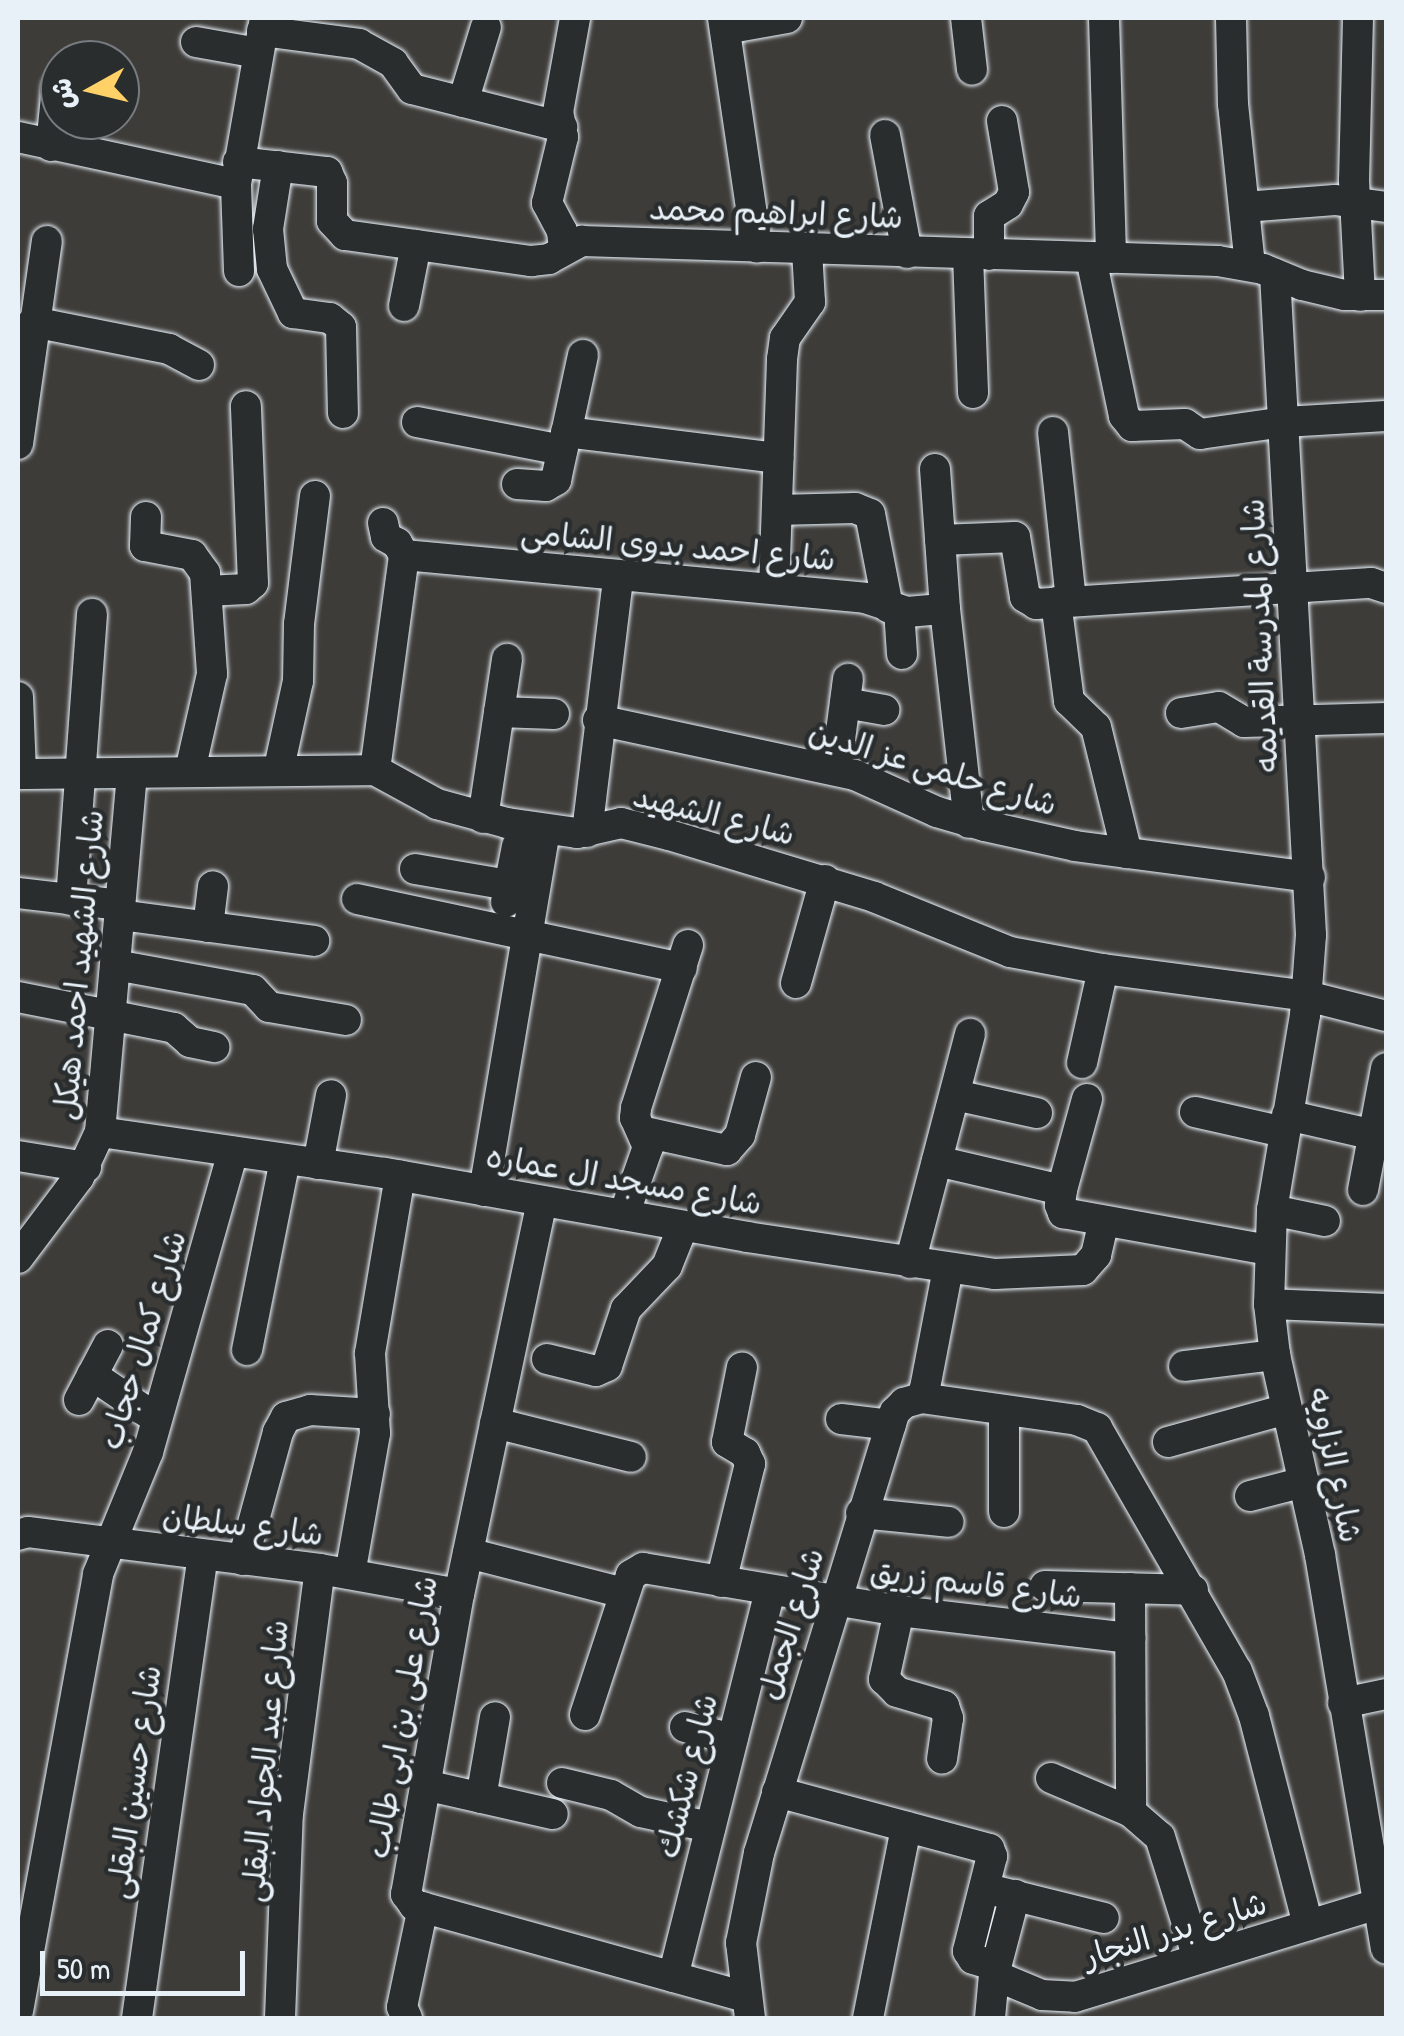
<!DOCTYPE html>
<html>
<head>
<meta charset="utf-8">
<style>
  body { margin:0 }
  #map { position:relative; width:1404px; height:2036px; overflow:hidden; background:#3e3c39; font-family:"Patrick Hand","Playpen Sans Arabic",sans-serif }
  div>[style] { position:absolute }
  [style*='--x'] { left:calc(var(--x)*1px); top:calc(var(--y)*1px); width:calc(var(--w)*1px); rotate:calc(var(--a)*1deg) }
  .roads { filter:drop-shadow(0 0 2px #e8f1f8) drop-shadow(0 0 2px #e8f1f8) }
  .street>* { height:30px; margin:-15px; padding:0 15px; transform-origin:15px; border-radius:15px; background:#2a2d2e }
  span { translate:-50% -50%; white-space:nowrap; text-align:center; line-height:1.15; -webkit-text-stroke:9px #2a2d2e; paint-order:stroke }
  .street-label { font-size:32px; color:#e8f1f8 }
  .frame { position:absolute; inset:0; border:20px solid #e8f1f8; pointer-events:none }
  .north { position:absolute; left:40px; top:40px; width:100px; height:100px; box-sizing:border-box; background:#2a2d2e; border:2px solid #767b7f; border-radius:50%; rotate:262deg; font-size:28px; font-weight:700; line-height:40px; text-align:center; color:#e8f1f8 }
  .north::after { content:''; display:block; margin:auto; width:35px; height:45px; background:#ffd166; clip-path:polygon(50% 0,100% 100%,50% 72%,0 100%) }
  .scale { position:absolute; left:40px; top:1951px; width:205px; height:45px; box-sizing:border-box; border:5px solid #e8f1f8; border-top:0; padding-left:12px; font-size:30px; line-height:35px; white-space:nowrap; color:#e8f1f8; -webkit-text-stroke:8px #2a2d2e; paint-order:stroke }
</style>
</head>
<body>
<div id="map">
  <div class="roads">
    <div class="street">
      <i style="--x:723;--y:18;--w:232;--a:81.6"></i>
      <i style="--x:966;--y:18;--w:52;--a:83.4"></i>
      <i style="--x:1104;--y:18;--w:240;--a:88.3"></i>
      <i style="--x:1231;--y:18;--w:86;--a:88.7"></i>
      <i style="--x:1233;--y:104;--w:162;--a:84"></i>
      <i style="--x:1358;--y:18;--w:162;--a:91.4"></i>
      <i style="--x:1354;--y:180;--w:116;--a:87"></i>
      <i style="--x:725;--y:29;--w:63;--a:-10.1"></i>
      <i style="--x:262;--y:31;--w:98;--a:7.6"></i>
      <i style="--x:359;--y:44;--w:39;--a:29"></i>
      <i style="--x:393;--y:63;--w:32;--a:54"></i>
      <i style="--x:412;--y:89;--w:155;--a:14.2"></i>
      <i style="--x:196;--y:42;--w:63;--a:10.1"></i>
      <i style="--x:463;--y:102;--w:78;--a:-73"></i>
      <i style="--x:885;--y:135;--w:120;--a:79.4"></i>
      <i style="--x:18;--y:137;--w:223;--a:12.2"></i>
      <i style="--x:51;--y:146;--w:59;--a:-84.2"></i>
      <i style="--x:238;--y:162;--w:90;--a:6.4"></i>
      <i style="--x:327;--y:172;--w:12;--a:66"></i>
      <i style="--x:332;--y:183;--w:38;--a:90"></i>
      <i style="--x:332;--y:221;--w:19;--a:47"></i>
      <i style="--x:345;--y:235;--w:188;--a:8"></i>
      <i style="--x:531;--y:261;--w:18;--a:-6"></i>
      <i style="--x:549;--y:259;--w:38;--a:-29"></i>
      <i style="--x:582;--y:241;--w:636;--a:1.8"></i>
      <i style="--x:1218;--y:261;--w:46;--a:10.1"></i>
      <i style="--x:1263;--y:269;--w:42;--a:22.3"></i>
      <i style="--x:1302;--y:285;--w:43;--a:13.4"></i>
      <i style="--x:1344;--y:295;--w:42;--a:0"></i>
      <i style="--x:278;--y:166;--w:64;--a:99"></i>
      <i style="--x:268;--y:229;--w:40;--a:84.3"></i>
      <i style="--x:272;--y:269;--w:49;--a:64.5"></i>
      <i style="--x:293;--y:313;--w:37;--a:8"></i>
      <i style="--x:330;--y:318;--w:14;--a:39"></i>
      <i style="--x:341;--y:327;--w:86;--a:88.7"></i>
      <i style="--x:1244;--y:207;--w:91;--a:-4.4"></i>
      <i style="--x:1335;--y:200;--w:51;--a:7.8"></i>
      <i style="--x:564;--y:248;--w:17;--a:-97"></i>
      <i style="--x:562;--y:231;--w:32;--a:-118"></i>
      <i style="--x:547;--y:203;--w:68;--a:-76.4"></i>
      <i style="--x:563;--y:137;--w:25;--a:-101"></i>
      <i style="--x:558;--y:112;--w:96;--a:-79.7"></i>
      <i style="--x:968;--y:255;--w:138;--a:87.9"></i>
      <i style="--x:989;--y:255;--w:39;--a:-90"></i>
      <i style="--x:989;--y:216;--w:22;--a:-32"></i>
      <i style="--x:1008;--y:204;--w:13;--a:-63"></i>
      <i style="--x:1014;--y:192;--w:72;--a:-99.6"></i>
      <i style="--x:1091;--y:258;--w:161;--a:78.2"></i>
      <i style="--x:1124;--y:416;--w:13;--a:51"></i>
      <i style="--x:1132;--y:426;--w:53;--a:-2.2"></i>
      <i style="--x:1185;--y:424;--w:18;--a:34"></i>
      <i style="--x:1200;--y:434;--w:85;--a:-8.1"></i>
      <i style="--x:1284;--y:422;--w:102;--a:-3.4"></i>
      <i style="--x:239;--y:271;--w:87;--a:-92"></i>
      <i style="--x:236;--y:184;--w:169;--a:-80.1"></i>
      <i style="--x:1275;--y:274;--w:662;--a:86.88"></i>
      <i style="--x:1311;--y:935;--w:80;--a:94.3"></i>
      <i style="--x:1305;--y:1015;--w:198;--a:99.6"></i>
      <i style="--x:1272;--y:1210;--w:94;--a:91.8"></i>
      <i style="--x:1269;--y:1304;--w:51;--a:83.3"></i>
      <i style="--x:1275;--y:1355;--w:205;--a:77.3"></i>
      <i style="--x:1320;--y:1555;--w:399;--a:80.5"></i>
      <i style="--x:404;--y:306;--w:62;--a:-78.9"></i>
      <i style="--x:33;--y:322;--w:139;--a:11.2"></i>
      <i style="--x:169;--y:349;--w:34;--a:28"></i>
      <i style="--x:417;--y:422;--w:148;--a:10.9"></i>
      <i style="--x:566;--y:432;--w:214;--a:7"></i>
      <i style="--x:1053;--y:432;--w:170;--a:83.9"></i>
      <i style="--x:18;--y:444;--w:205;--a:-81.9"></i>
      <i style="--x:935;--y:469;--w:140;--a:85.9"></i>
      <i style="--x:945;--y:609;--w:215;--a:83.6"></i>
      <i style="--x:517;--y:484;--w:29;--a:4"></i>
      <i style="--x:546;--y:486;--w:12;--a:-31"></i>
      <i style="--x:556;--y:480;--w:128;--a:-77.8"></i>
      <i style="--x:777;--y:510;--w:78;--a:-1.5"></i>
      <i style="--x:855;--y:508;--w:16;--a:22"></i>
      <i style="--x:870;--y:514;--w:95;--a:79"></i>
      <i style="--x:146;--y:517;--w:29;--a:92"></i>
      <i style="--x:145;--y:546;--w:48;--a:10.8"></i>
      <i style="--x:192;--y:555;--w:22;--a:54"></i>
      <i style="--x:205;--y:573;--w:101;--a:86"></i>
      <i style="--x:212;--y:674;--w:99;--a:102.8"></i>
      <i style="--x:383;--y:523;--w:14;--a:78"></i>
      <i style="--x:386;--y:537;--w:13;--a:29"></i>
      <i style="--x:397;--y:543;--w:14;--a:60"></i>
      <i style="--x:940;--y:540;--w:75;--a:-2.3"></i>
      <i style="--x:1015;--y:537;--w:61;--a:80.5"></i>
      <i style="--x:1025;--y:597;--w:13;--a:32"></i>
      <i style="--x:1036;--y:604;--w:336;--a:-3.6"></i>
      <i style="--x:1371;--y:583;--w:16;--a:18"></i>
      <i style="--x:404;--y:555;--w:463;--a:5.3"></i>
      <i style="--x:865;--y:598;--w:44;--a:18.4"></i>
      <i style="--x:907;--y:612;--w:38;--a:-5"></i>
      <i style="--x:774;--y:589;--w:230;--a:-88"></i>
      <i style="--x:782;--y:359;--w:21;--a:-82"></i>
      <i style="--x:785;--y:338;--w:44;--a:-55.2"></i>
      <i style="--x:810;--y:302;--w:52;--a:-93.3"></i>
      <i style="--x:207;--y:591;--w:39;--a:-3"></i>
      <i style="--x:246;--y:589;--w:9;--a:-41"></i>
      <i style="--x:253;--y:583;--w:177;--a:-92.3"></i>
      <i style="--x:1056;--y:602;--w:100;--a:82.5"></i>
      <i style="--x:1069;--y:701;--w:37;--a:44"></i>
      <i style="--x:1096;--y:727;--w:130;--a:76.2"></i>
      <i style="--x:899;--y:610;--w:44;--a:86.1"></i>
      <i style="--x:18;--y:697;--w:76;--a:87.7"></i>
      <i style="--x:845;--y:703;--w:40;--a:10"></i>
      <i style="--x:499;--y:712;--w:55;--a:2.1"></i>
      <i style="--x:1181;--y:713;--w:38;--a:-9"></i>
      <i style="--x:1219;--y:707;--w:29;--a:31"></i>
      <i style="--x:1244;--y:722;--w:142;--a:-1.6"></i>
      <i style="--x:598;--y:720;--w:263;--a:12.1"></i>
      <i style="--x:855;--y:775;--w:90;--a:24.3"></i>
      <i style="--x:937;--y:812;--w:50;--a:16.3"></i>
      <i style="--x:985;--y:826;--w:92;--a:12.5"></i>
      <i style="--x:1075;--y:846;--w:237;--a:7.5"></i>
      <i style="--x:279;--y:768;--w:89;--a:-77.7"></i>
      <i style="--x:298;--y:681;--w:57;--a:-89"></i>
      <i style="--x:299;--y:624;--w:129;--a:-82.9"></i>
      <i style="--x:375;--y:770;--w:217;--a:-82.3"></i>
      <i style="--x:836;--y:770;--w:92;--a:-82.5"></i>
      <i style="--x:18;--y:774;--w:357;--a:-0.6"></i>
      <i style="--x:375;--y:770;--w:71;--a:28.7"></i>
      <i style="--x:437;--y:804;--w:73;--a:15.2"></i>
      <i style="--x:507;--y:823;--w:71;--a:8.1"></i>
      <i style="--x:577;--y:833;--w:45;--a:-12.8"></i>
      <i style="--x:621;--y:823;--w:49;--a:14"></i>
      <i style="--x:669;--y:835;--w:214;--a:16.8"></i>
      <i style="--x:874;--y:897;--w:147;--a:22"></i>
      <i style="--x:1010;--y:952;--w:95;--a:10.4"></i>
      <i style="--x:1103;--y:969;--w:206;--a:7.5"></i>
      <i style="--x:1307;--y:996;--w:81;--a:14.2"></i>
      <i style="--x:483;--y:818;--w:161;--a:-81.4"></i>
      <i style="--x:587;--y:832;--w:256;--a:-83"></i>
      <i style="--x:415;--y:869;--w:95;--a:9.7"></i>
      <i style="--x:18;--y:893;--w:103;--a:6.7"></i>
      <i style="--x:357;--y:899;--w:332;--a:12"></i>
      <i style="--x:71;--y:900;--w:287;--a:-85.8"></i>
      <i style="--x:506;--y:902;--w:57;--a:-78.9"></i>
      <i style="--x:120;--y:915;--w:196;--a:7.6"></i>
      <i style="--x:208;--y:927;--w:41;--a:-83"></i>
      <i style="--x:115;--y:965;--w:140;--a:10.3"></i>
      <i style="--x:253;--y:990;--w:23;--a:47"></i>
      <i style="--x:269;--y:1007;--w:78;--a:9.6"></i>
      <i style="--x:796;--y:983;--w:107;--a:-74.3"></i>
      <i style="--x:18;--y:997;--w:159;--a:11.2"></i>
      <i style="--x:174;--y:1028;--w:21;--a:41"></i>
      <i style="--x:190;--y:1042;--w:25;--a:12"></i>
      <i style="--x:1082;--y:1063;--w:96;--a:-77.4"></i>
      <i style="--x:955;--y:1095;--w:84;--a:12.4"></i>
      <i style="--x:1087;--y:1099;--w:94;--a:105.4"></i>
      <i style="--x:1062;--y:1190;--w:15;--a:98"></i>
      <i style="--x:1060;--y:1205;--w:9;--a:69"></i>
      <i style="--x:1063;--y:1213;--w:209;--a:10.2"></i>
      <i style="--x:1195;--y:1112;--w:91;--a:12.7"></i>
      <i style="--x:1287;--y:1115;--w:89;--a:12.9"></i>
      <i style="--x:100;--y:1132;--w:288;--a:8.2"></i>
      <i style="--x:385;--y:1173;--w:368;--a:10"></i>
      <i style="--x:747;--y:1237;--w:251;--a:8.5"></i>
      <i style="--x:995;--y:1274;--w:88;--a:-2.6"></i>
      <i style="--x:1083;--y:1270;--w:20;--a:-49"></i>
      <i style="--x:1096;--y:1255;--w:35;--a:-77"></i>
      <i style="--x:645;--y:1132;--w:84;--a:12.4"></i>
      <i style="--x:727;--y:1150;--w:20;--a:-49"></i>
      <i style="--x:740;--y:1135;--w:60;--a:-74.6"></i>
      <i style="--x:18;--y:1156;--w:69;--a:9.2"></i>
      <i style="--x:937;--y:1161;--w:128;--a:13.1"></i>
      <i style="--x:318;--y:1164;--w:70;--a:-79.3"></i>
      <i style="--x:1363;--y:1190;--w:124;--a:-79.3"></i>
      <i style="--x:484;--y:1191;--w:367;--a:-80.4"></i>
      <i style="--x:542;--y:1201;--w:402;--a:101.9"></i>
      <i style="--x:459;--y:1594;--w:305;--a:100"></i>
      <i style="--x:406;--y:1894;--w:14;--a:54"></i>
      <i style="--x:414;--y:1905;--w:345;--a:15.5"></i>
      <i style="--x:1272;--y:1210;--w:54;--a:11.7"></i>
      <i style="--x:624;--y:1215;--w:72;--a:-70.6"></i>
      <i style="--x:648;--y:1147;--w:32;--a:-114"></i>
      <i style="--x:635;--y:1118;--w:10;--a:-84"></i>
      <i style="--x:636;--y:1108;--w:171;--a:-72.3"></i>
      <i style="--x:18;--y:1258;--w:101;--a:-53"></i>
      <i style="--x:79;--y:1177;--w:50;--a:-65"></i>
      <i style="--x:100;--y:1132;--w:359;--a:-84.9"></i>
      <i style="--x:910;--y:1263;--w:237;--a:-75.3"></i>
      <i style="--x:1269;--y:1304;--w:117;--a:2.4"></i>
      <i style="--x:247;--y:1350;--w:194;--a:-78.7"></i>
      <i style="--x:547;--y:1359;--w:50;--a:13.8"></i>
      <i style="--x:596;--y:1371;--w:12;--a:-24"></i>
      <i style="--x:607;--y:1366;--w:60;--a:-71.6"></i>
      <i style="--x:626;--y:1309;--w:59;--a:-46.4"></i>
      <i style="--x:667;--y:1266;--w:43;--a:-68.2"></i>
      <i style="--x:1184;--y:1366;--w:92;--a:-6.9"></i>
      <i style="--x:92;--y:1375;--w:78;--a:34.1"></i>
      <i style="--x:921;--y:1398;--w:158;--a:8"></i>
      <i style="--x:1077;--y:1420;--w:22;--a:22"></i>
      <i style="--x:1097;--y:1428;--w:280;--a:60.1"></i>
      <i style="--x:1237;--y:1671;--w:48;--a:69.3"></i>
      <i style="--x:1254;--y:1716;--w:216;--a:75.5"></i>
      <i style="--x:79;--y:1400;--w:62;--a:-62.2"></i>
      <i style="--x:1004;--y:1410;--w:102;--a:90"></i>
      <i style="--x:841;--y:1419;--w:50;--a:6.8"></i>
      <i style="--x:495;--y:1423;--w:140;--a:14"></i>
      <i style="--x:1168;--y:1442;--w:123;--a:-15.5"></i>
      <i style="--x:1250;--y:1496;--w:56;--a:-14.5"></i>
      <i style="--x:861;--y:1513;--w:88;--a:5.8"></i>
      <i style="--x:18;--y:1535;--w:10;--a:-17"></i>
      <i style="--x:28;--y:1532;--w:294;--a:7.2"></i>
      <i style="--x:320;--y:1569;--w:141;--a:10.2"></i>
      <i style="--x:468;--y:1553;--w:161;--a:14.4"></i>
      <i style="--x:243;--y:1560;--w:133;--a:-74.7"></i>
      <i style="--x:278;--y:1432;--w:17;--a:-62"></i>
      <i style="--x:286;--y:1417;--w:25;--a:-16"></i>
      <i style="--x:310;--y:1410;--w:65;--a:3.5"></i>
      <i style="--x:350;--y:1574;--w:143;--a:-79.9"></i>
      <i style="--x:375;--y:1433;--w:80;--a:-93.6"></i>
      <i style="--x:370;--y:1353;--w:180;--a:-80.4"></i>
      <i style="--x:721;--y:1582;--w:122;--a:-76.2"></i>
      <i style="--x:750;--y:1464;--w:12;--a:-114"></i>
      <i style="--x:745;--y:1453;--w:21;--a:-149"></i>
      <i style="--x:727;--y:1442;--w:76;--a:-78.7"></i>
      <i style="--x:1045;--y:1586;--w:148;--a:1.5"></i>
      <i style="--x:1130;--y:1588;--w:224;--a:89.7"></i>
      <i style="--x:899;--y:1611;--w:70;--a:102.4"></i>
      <i style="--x:884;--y:1679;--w:18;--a:45"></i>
      <i style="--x:897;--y:1692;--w:49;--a:16.6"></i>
      <i style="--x:944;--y:1706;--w:13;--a:72"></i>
      <i style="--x:948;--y:1718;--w:41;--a:98.3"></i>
      <i style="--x:1343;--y:1703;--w:44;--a:-11.8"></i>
      <i style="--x:585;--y:1715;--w:147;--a:-71.8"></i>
      <i style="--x:631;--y:1575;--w:14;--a:-30"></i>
      <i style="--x:643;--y:1568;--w:260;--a:9.5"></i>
      <i style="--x:899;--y:1611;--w:233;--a:6.7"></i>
      <i style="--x:685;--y:1727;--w:49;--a:14"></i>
      <i style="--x:1051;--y:1778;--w:87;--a:23"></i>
      <i style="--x:1131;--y:1812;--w:38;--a:41"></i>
      <i style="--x:1160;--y:1837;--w:127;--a:72.6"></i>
      <i style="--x:562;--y:1783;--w:50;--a:13.8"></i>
      <i style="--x:611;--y:1795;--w:34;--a:30"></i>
      <i style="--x:641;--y:1812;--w:71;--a:12.3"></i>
      <i style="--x:425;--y:1785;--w:131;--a:12.8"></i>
      <i style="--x:777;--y:1792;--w:220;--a:15"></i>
      <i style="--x:989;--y:1849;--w:8;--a:67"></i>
      <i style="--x:992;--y:1856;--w:98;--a:104.2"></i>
      <i style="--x:968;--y:1951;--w:9;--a:58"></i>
      <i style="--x:973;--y:1959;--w:24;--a:17"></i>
      <i style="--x:481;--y:1798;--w:82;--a:-80.2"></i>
      <i style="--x:996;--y:1891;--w:111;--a:14"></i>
      <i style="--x:994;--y:1975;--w:52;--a:22.6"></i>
      <i style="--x:1042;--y:1995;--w:33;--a:3"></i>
      <i style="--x:1075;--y:1997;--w:317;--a:-17.1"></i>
      <i style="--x:673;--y:1977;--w:397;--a:-75.9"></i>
      <i style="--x:18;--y:2011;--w:444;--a:-79.6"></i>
      <i style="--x:98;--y:1574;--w:132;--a:-67.7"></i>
      <i style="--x:148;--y:1452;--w:312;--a:-74.2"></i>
      <i style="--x:137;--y:2018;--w:468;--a:-81.9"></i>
      <i style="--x:280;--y:2018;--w:204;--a:-87.8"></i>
      <i style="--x:288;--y:1814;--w:247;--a:-82.6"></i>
      <i style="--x:407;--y:2018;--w:12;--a:-114"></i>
      <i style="--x:402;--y:2007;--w:102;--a:-78.1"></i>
      <i style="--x:750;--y:2018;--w:76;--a:-96.8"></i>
      <i style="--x:741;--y:1943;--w:92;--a:-78.7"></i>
      <i style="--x:759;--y:1853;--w:461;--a:-72.9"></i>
      <i style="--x:895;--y:1412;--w:13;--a:-45"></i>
      <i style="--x:904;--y:1403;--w:18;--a:-16"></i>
      <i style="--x:921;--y:1398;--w:11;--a:-68"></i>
      <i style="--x:925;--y:1388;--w:121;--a:-79.1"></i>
      <i style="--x:868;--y:2018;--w:195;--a:-78.7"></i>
      <i style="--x:990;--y:2018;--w:43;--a:-84.7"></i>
      <i style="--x:994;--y:1975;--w:83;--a:-75.3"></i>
    </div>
  </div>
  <div class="street-label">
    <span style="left:776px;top:213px;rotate:2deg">شارع ابراهيم محمد</span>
    <span style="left:678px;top:546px;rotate:5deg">شارع احمد بدوى الشامى</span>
    <span style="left:1260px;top:636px;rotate:-93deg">شارع المدرسة القديمه</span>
    <span style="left:933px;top:768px;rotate:17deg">شارع حلمى عز الدين</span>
    <span style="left:714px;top:815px;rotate:14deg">شارع الشهيد</span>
    <span style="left:79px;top:965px;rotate:-85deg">شارع الشهيد احمد هيكل</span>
    <span style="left:624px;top:1180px;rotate:10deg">شارع مسجد ال عماره</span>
    <span style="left:143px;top:1340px;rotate:-73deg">شارع كمال حجاب</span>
    <span style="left:1335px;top:1465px;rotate:78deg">شارع الزاويه</span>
    <span style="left:243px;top:1525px;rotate:7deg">شارع سلطان</span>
    <span style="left:976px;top:1584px;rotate:7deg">شارع قاسم زريق</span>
    <span style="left:791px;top:1624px;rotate:-73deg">شارع الجمل</span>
    <span style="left:402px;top:1717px;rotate:-80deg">شارع على بن ابى طالب</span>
    <span style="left:265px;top:1761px;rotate:-85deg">شارع عبد الجواد البقلى</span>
    <span style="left:687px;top:1776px;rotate:-76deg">شارع شكشك</span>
    <span style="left:134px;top:1782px;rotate:-82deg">شارع حسين البقلى</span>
    <span style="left:1175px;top:1930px;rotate:-17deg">شارع بدر النجار</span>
  </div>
  <div class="frame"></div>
  <div class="north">ش</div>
  <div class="scale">50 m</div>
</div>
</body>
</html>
